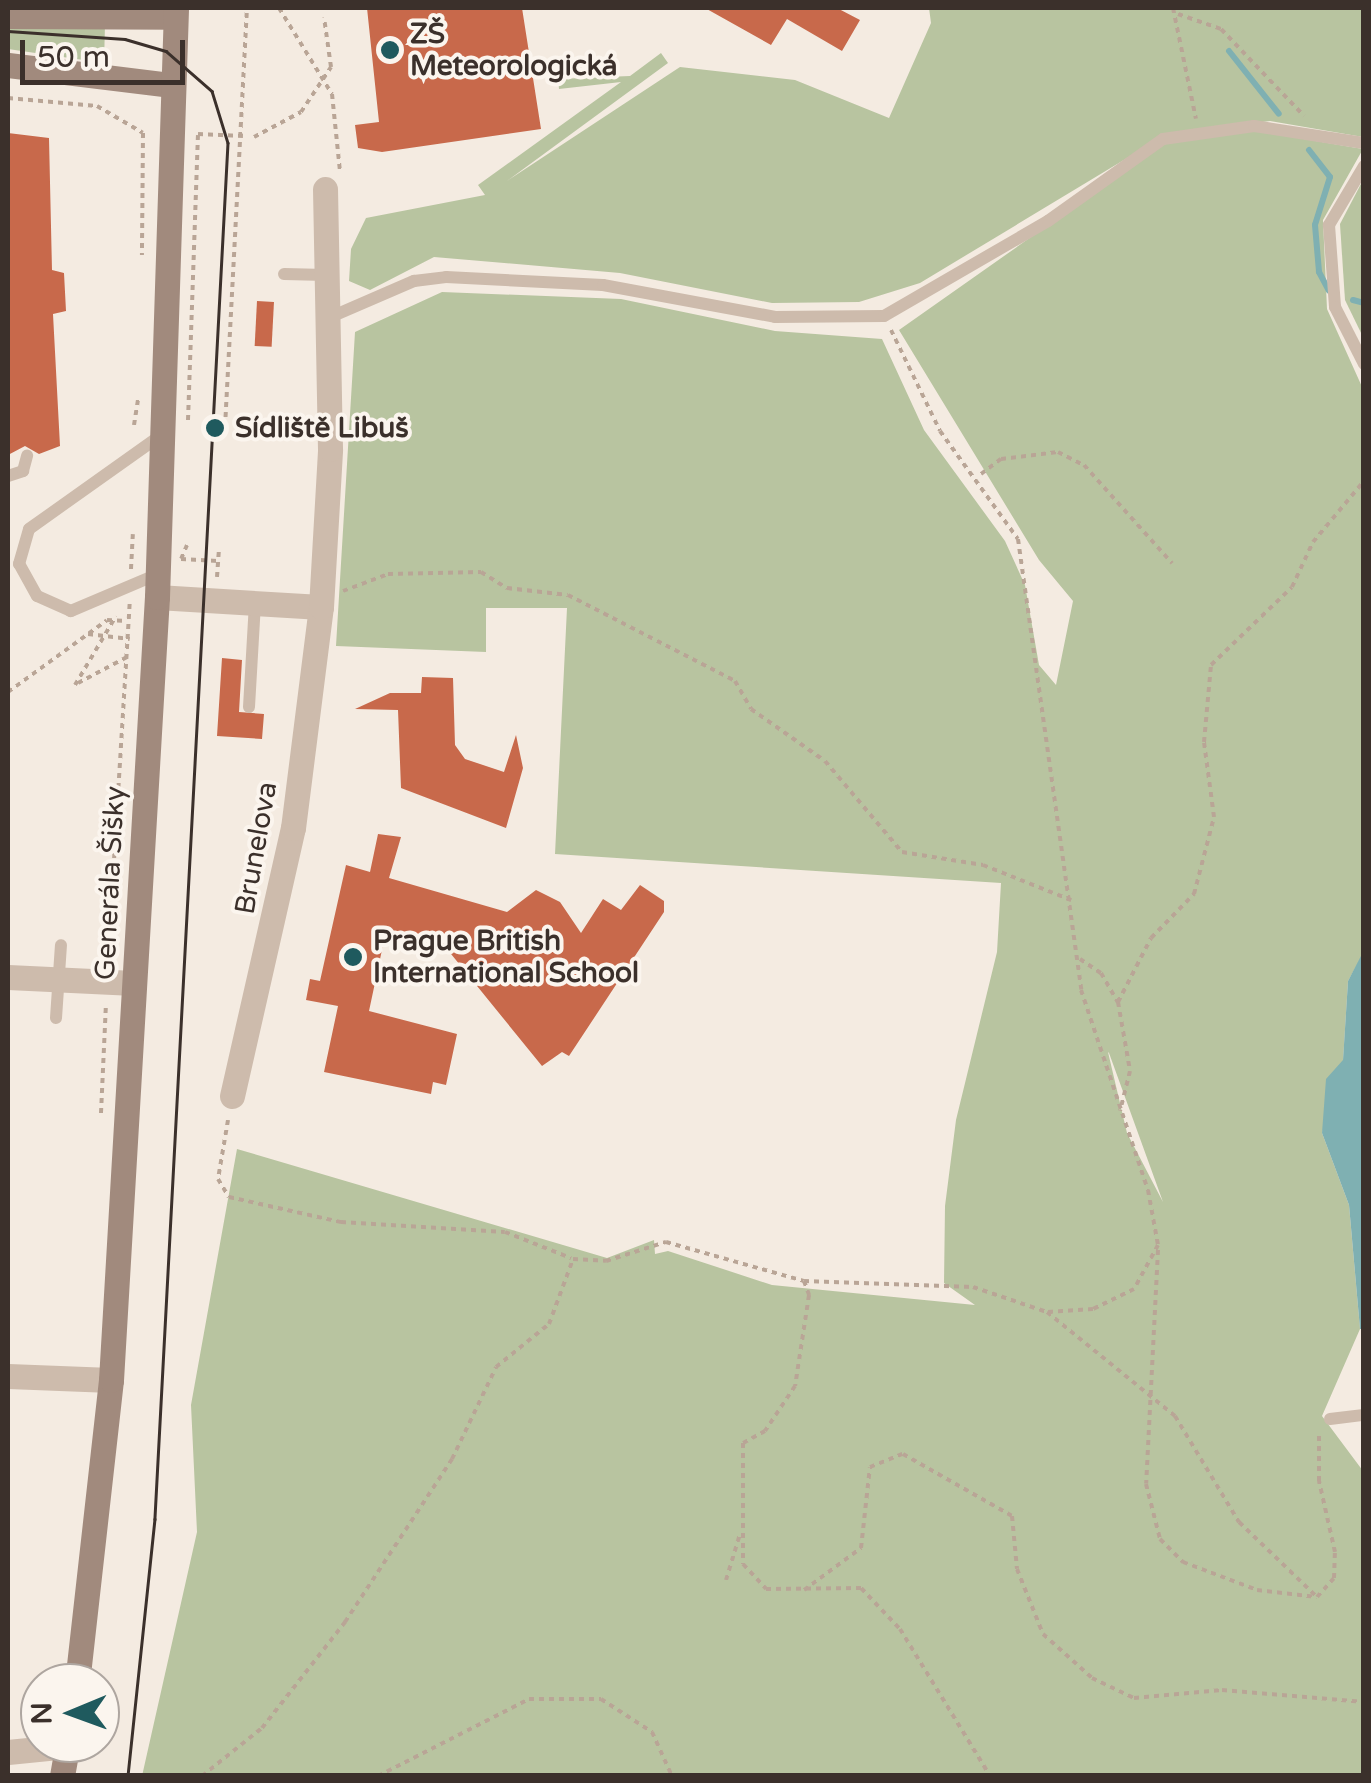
<!DOCTYPE html>
<html>
<head>
<meta charset="utf-8">
<style>
  body { margin:0 }
  #map { position:relative; width:1371px; height:1783px; overflow:hidden; background:#f4ebe1; font-family:"Varela Round",sans-serif }
  div>[style] { position:absolute }
  [style*='--x'] { left:calc(var(--x)*1px); top:calc(var(--y)*1px); width:calc(var(--w)*1px); rotate:calc(var(--a)*1deg) }
  .green>* { inset:0; background:#b8c4a0 }
  .water>* { inset:0; background:#7fb0b2 }
  .stream>* { height:6px; margin:-3px; padding:0 3px; transform-origin:3px; border-radius:3px; background:#7fb0b2 }
  .building>* { inset:0; background:#c8694b; transform-origin:0 0 }
  .path>* { height:4px; margin-top:-2px; transform-origin:0; background:repeating-linear-gradient(90deg,#b9a596 0 5px,transparent 0 10px) }
  .lane>* { height:12px; margin:-6px; padding:0 6px; transform-origin:6px; border-radius:6px; background:#cdbbac }
  .street>* { height:25px; margin:-12.5px; padding:0 12.5px; transform-origin:12.5px; border-radius:12.5px; background:#cdbbac }
  .secondary>* { height:25px; margin:-12.5px; padding:0 12.5px; transform-origin:12.5px; border-radius:12.5px; background:#a18a7d }
  .tram>* { height:2.5px; margin:-1.25px; padding:0 1.25px; transform-origin:1.25px; border-radius:1.25px; background:#3b302b }
  .dots>* { width:28px; height:28px; translate:-50% -50%; box-sizing:border-box; border:5px solid #fbf5ee; border-radius:50% }
  span { translate:-50% -50%; white-space:nowrap; text-align:center; line-height:1.15; -webkit-text-stroke:8px #fbf5ee; paint-order:stroke }
  .poi-label { font-size:28px; color:#3b302b; font-weight:700 }
  .left { translate:0 -50%; text-align:left }
  .street-label { font-size:28px; color:#3b302b }
  .frame { position:absolute; inset:0; border:10px solid #3b302b; pointer-events:none }
  .north { position:absolute; left:20px; top:1663px; width:100px; height:100px; box-sizing:border-box; background:#fbf5ee; border:2px solid #aea6a0; border-radius:50%; rotate:269deg; font-size:28px; font-weight:700; line-height:40px; text-align:center; color:#3b302b }
  .north::after { content:''; display:block; margin:auto; width:35px; height:45px; background:#1f5a5e; clip-path:polygon(50% 0,100% 100%,50% 72%,0 100%) }
  .scale { position:absolute; left:20px; top:40px; width:165px; height:45px; box-sizing:border-box; border:5px solid #3b302b; border-top:0; padding-left:12px; font-size:30px; line-height:35px; white-space:nowrap; color:#3b302b; -webkit-text-stroke:8px #fbf5ee; paint-order:stroke }
</style>
</head>
<body>
<div id="map">
  <div class="green">
    <i style="clip-path:polygon(929px 8px,1363px 8px,1363px 137px,1270px 121px,1167px 134px,920px 283px,859px 302px,772px 303px,620px 273px,434px 257px,370px 290px,349px 281px,351px 249px,366px 218px,485px 195px,478px 185px,621px 82px,559px 89px,558px 79px,630px 76px,661px 53px,668px 63px,507px 181px,680px 67px,795px 80px,889px 118px,931px 23px)"></i>
    <i style="clip-path:polygon(8px 25px,105px 25px,104px 63px,8px 49px)"></i>
    <i style="clip-path:polygon(evenodd,1256px 131px,1363px 149px,1323px 220px,1327px 309px,1363px 389px,1364px 952px,1348px 981px,1343px 1061px,1322px 1133px,1349px 1205px,1360px 1329px,1322px 1416px,1363px 1471px,1363px 1775px,142px 1776px,197px 1532px,191px 1405px,237px 1149px,607px 1258px,654px 1240px,655px 1254px,668px 1251px,772px 1285px,975px 1305px,944px 1283px,945px 1206px,956px 1120px,997px 952px,1001px 883px,555px 854px,567px 608px,486px 608px,486px 652px,336px 646px,355px 332px,442px 292px,621px 299px,775px 331px,882px 339px,924px 430px,1005px 541px,1025px 585px,1039px 665px,1056px 685px,1073px 601px,1039px 560px,899px 330px,1166px 142px,1256px 131px,1108px 1052px,1109px 1053px,1163px 1202px,1127px 1133px,1108px 1052px)"></i>
    <i style="clip-path:polygon(1363px 180px,1363px 337px,1345px 300px,1340px 224px)"></i>
  </div>
  <div class="water">
    <i style="clip-path:polygon(1363px 952px,1364px 1329px,1360px 1329px,1349px 1205px,1322px 1133px,1326px 1079px,1343px 1060px,1348px 981px)"></i>
  </div>
  <div class="stream">
    <i style="--x:1229;--y:51;--w:80;--a:51.6"></i>
    <i style="--x:1309;--y:150;--w:34;--a:52"></i>
    <i style="--x:1330;--y:177;--w:50;--a:107.4"></i>
    <i style="--x:1315;--y:225;--w:47;--a:85.1"></i>
    <i style="--x:1319;--y:272;--w:21;--a:62"></i>
    <i style="--x:1364;--y:194;--w:65;--a:90"></i>
    <i style="--x:1353;--y:300;--w:11;--a:15"></i>
  </div>
  <div class="building">
    <i style="clip-path:polygon(367px 8px,522px 8px,541px 129px,382px 152px,358px 148px,355px 125px,379px 122px)"></i>
    <i style="clip-path:polygon(705px 8px,837px 8px,860px 20px,842px 51px,787px 19px,771px 45px)"></i>
    <i style="clip-path:polygon(8px 133px,49px 138px,52px 270px,64px 273px,66px 311px,53px 314px,60px 446px,39px 454px,25px 446px,8px 455px)"></i>
    <i style="left:257px;top:301px;width:17px;height:45px;rotate:3deg"></i>
    <i style="clip-path:polygon(222px 658px,242px 660px,239px 712px,264px 714px,262px 739px,217px 736px)"></i>
    <i style="clip-path:polygon(422px 677px,453px 678px,455px 745px,465px 759px,504px 772px,516px 735px,523px 768px,506px 828px,401px 788px,398px 710px,355px 709px,390px 693px,421px 693px)"></i>
    <i style="clip-path:polygon(378px 834px,401px 837px,389px 878px,507px 912px,536px 890px,560px 902px,581px 933px,603px 899px,621px 910px,640px 885px,664px 901px,664px 912px,569px 1056px,562px 1052px,542px 1066px,447px 949px,386px 931px,369px 1011px,457px 1034px,446px 1085px,433px 1082px,431px 1094px,324px 1072px,338px 1006px,306px 1000px,310px 979px,320px 981px,346px 865px,370px 872px)"></i>
  </div>
  <div class="path">
    <i style="--x:279;--y:8;--w:101;--a:58.4"></i>
    <i style="--x:332;--y:94;--w:78;--a:84.1"></i>
    <i style="--x:1173;--y:8;--w:113;--a:78.3"></i>
    <i style="--x:1178;--y:14;--w:46;--a:19.2"></i>
    <i style="--x:1221;--y:29;--w:120;--a:46.3"></i>
    <i style="--x:8;--y:98;--w:89;--a:5.1"></i>
    <i style="--x:97;--y:106;--w:53;--a:30.4"></i>
    <i style="--x:143;--y:133;--w:122;--a:90.5"></i>
    <i style="--x:198;--y:134;--w:45;--a:2.5"></i>
    <i style="--x:254;--y:137;--w:53;--a:-28"></i>
    <i style="--x:301;--y:112;--w:54;--a:-56.3"></i>
    <i style="--x:331;--y:67;--w:50;--a:-98"></i>
    <i style="--x:891;--y:330;--w:112;--a:64.1"></i>
    <i style="--x:940;--y:431;--w:133;--a:54.2"></i>
    <i style="--x:1018;--y:539;--w:455;--a:82"></i>
    <i style="--x:1081;--y:990;--w:211;--a:71.5"></i>
    <i style="--x:1148;--y:1190;--w:56;--a:79.7"></i>
    <i style="--x:1158;--y:1245;--w:50;--a:118.6"></i>
    <i style="--x:1134;--y:1289;--w:46;--a:154"></i>
    <i style="--x:1093;--y:1309;--w:46;--a:176.3"></i>
    <i style="--x:188;--y:420;--w:285;--a:-88"></i>
    <i style="--x:134;--y:425;--w:26;--a:-81"></i>
    <i style="--x:225;--y:427;--w:420;--a:-87"></i>
    <i style="--x:981;--y:474;--w:25;--a:-37"></i>
    <i style="--x:1001;--y:459;--w:57;--a:-7"></i>
    <i style="--x:1058;--y:452;--w:29;--a:27"></i>
    <i style="--x:1084;--y:465;--w:132;--a:48.1"></i>
    <i style="--x:187;--y:545;--w:15;--a:113"></i>
    <i style="--x:181;--y:559;--w:37;--a:3"></i>
    <i style="--x:131;--y:569;--w:35;--a:-87"></i>
    <i style="--x:217;--y:577;--w:30;--a:-86"></i>
    <i style="--x:343;--y:591;--w:48;--a:-20.7"></i>
    <i style="--x:388;--y:574;--w:93;--a:-1.2"></i>
    <i style="--x:481;--y:572;--w:31;--a:32"></i>
    <i style="--x:507;--y:588;--w:61;--a:6.5"></i>
    <i style="--x:568;--y:595;--w:188;--a:27.2"></i>
    <i style="--x:735;--y:681;--w:32;--a:60"></i>
    <i style="--x:751;--y:709;--w:90;--a:35.1"></i>
    <i style="--x:825;--y:761;--w:119;--a:49.8"></i>
    <i style="--x:902;--y:852;--w:82;--a:9.1"></i>
    <i style="--x:983;--y:865;--w:95;--a:21.7"></i>
    <i style="--x:88;--y:634;--w:42;--a:6.8"></i>
    <i style="--x:78;--y:683;--w:55;--a:-28"></i>
    <i style="--x:75;--y:685;--w:80;--a:-59.3"></i>
    <i style="--x:8;--y:692;--w:122;--a:-36"></i>
    <i style="--x:107;--y:620;--w:20;--a:3"></i>
    <i style="--x:108;--y:958;--w:356;--a:-86.5"></i>
    <i style="--x:1080;--y:959;--w:25;--a:34"></i>
    <i style="--x:1101;--y:973;--w:34;--a:60"></i>
    <i style="--x:1118;--y:1002;--w:70;--a:80.1"></i>
    <i style="--x:1130;--y:1071;--w:41;--a:104"></i>
    <i style="--x:1118;--y:1002;--w:72;--a:-62.7"></i>
    <i style="--x:1151;--y:938;--w:62;--a:-45.7"></i>
    <i style="--x:1194;--y:894;--w:80;--a:-75.4"></i>
    <i style="--x:1214;--y:817;--w:76;--a:-97.6"></i>
    <i style="--x:1204;--y:742;--w:77;--a:-84.8"></i>
    <i style="--x:1211;--y:665;--w:112;--a:-43.9"></i>
    <i style="--x:1292;--y:587;--w:50;--a:-65"></i>
    <i style="--x:1313;--y:542;--w:80;--a:-50.1"></i>
    <i style="--x:101;--y:1113;--w:110;--a:-87.4"></i>
    <i style="--x:228;--y:1120;--w:60;--a:99.6"></i>
    <i style="--x:218;--y:1179;--w:21;--a:59"></i>
    <i style="--x:229;--y:1197;--w:115;--a:12.6"></i>
    <i style="--x:341;--y:1222;--w:164;--a:3.5"></i>
    <i style="--x:505;--y:1232;--w:71;--a:21.5"></i>
    <i style="--x:1158;--y:1250;--w:234;--a:92.9"></i>
    <i style="--x:1146;--y:1484;--w:57;--a:75.7"></i>
    <i style="--x:1160;--y:1539;--w:33;--a:45"></i>
    <i style="--x:1183;--y:1562;--w:79;--a:20.7"></i>
    <i style="--x:1257;--y:1590;--w:60;--a:6.7"></i>
    <i style="--x:1317;--y:1597;--w:25;--a:-48"></i>
    <i style="--x:1334;--y:1578;--w:26;--a:-88"></i>
    <i style="--x:1335;--y:1552;--w:73;--a:-102.7"></i>
    <i style="--x:1319;--y:1481;--w:48;--a:-90"></i>
    <i style="--x:804;--y:1281;--w:15;--a:70"></i>
    <i style="--x:809;--y:1295;--w:92;--a:98.7"></i>
    <i style="--x:795;--y:1386;--w:54;--a:123.7"></i>
    <i style="--x:765;--y:1431;--w:25;--a:151"></i>
    <i style="--x:743;--y:1443;--w:121;--a:90"></i>
    <i style="--x:743;--y:1564;--w:34;--a:47"></i>
    <i style="--x:766;--y:1589;--w:95;--a:-0.6"></i>
    <i style="--x:861;--y:1588;--w:57;--a:46.4"></i>
    <i style="--x:900;--y:1629;--w:172;--a:58.5"></i>
    <i style="--x:726;--y:1580;--w:48;--a:-73.1"></i>
    <i style="--x:804;--y:1590;--w:71;--a:-36.4"></i>
    <i style="--x:861;--y:1548;--w:81;--a:-83.7"></i>
    <i style="--x:870;--y:1467;--w:35;--a:-22"></i>
    <i style="--x:903;--y:1454;--w:125;--a:29.6"></i>
    <i style="--x:1012;--y:1516;--w:53;--a:84.6"></i>
    <i style="--x:1017;--y:1569;--w:70;--a:68.2"></i>
    <i style="--x:1043;--y:1634;--w:66;--a:41.9"></i>
    <i style="--x:1092;--y:1678;--w:47;--a:25.5"></i>
    <i style="--x:1134;--y:1698;--w:88;--a:-5.2"></i>
    <i style="--x:1222;--y:1690;--w:143;--a:4.8"></i>
    <i style="--x:202;--y:1776;--w:77;--a:-38.7"></i>
    <i style="--x:262;--y:1728;--w:135;--a:-51.9"></i>
    <i style="--x:345;--y:1622;--w:195;--a:-56.7"></i>
    <i style="--x:452;--y:1459;--w:102;--a:-64.4"></i>
    <i style="--x:496;--y:1367;--w:68;--a:-39.1"></i>
    <i style="--x:549;--y:1324;--w:69;--a:-69.7"></i>
    <i style="--x:573;--y:1259;--w:33;--a:3"></i>
    <i style="--x:606;--y:1261;--w:63;--a:-17.6"></i>
    <i style="--x:666;--y:1242;--w:143;--a:15.8"></i>
    <i style="--x:804;--y:1281;--w:169;--a:2"></i>
    <i style="--x:973;--y:1287;--w:78;--a:18.7"></i>
    <i style="--x:1047;--y:1312;--w:165;--a:39.1"></i>
    <i style="--x:1175;--y:1416;--w:124;--a:58.9"></i>
    <i style="--x:1239;--y:1522;--w:108;--a:43.9"></i>
    <i style="--x:378;--y:1776;--w:169;--a:-27"></i>
    <i style="--x:529;--y:1699;--w:72;--a:0"></i>
    <i style="--x:601;--y:1699;--w:61;--a:32.9"></i>
    <i style="--x:652;--y:1732;--w:48;--a:65.6"></i>
  </div>
  <div class="lane">
    <i style="--x:1364;--y:166;--w:69;--a:120.7"></i>
    <i style="--x:1329;--y:225;--w:82;--a:85.8"></i>
    <i style="--x:1335;--y:307;--w:64;--a:63"></i>
    <i style="--x:284;--y:274;--w:42;--a:1.4"></i>
    <i style="--x:326;--y:319;--w:96;--a:-23.4"></i>
    <i style="--x:414;--y:281;--w:32;--a:-7"></i>
    <i style="--x:446;--y:277;--w:157;--a:2.9"></i>
    <i style="--x:603;--y:285;--w:175;--a:10.5"></i>
    <i style="--x:775;--y:317;--w:109;--a:-0.5"></i>
    <i style="--x:884;--y:316;--w:190;--a:-30.1"></i>
    <i style="--x:1048;--y:221;--w:141;--a:-35.5"></i>
    <i style="--x:1163;--y:139;--w:92;--a:-8.1"></i>
    <i style="--x:1254;--y:126;--w:111;--a:8.8"></i>
    <i style="--x:8;--y:476;--w:16;--a:-18"></i>
    <i style="--x:23;--y:471;--w:16;--a:-75"></i>
    <i style="--x:158;--y:574;--w:95;--a:157"></i>
    <i style="--x:71;--y:611;--w:37;--a:-156"></i>
    <i style="--x:37;--y:596;--w:37;--a:-119"></i>
    <i style="--x:19;--y:564;--w:36;--a:-74"></i>
    <i style="--x:29;--y:529;--w:161;--a:-35.4"></i>
    <i style="--x:249;--y:707;--w:104;--a:-86.7"></i>
    <i style="--x:56;--y:1018;--w:73;--a:-86.1"></i>
    <i style="--x:1330;--y:1419;--w:34;--a:-7"></i>
  </div>
  <div class="street">
    <i style="--x:157;--y:597;--w:164;--a:3.5"></i>
    <i style="--x:8;--y:977;--w:126;--a:2.7"></i>
    <i style="--x:232;--y:1096;--w:275;--a:-77.2"></i>
    <i style="--x:293;--y:828;--w:223;--a:-82.8"></i>
    <i style="--x:321;--y:607;--w:158;--a:-86.7"></i>
    <i style="--x:330;--y:449;--w:260;--a:-91.1"></i>
    <i style="--x:8;--y:1376;--w:103;--a:2.2"></i>
    <i style="--x:8;--y:1752;--w:60;--a:-5.7"></i>
  </div>
  <div class="secondary">
    <i style="--x:8;--y:16;--w:167;--a:0.3"></i>
    <i style="--x:8;--y:65;--w:165;--a:7"></i>
    <i style="--x:77;--y:1683;--w:305;--a:-83.6"></i>
    <i style="--x:111;--y:1380;--w:784;--a:-86.64"></i>
    <i style="--x:157;--y:597;--w:589;--a:-88.15"></i>
    <i style="--x:62;--y:1776;--w:34;--a:-80"></i>
  </div>
  <div class="tram">
    <i style="--x:8;--y:31;--w:117;--a:3.9"></i>
    <i style="--x:125;--y:39;--w:43;--a:16.3"></i>
    <i style="--x:166;--y:51;--w:61;--a:41"></i>
    <i style="--x:212;--y:91;--w:54;--a:72.9"></i>
    <i style="--x:228;--y:143;--w:1378;--a:93.04"></i>
    <i style="--x:155;--y:1519;--w:258;--a:96"></i>
  </div>
  <div class="dots">
    <i style="left:390px;top:50px;background:#1f5a5e"></i>
    <i style="left:215px;top:428px;background:#1f5a5e"></i>
    <i style="left:353px;top:957px;background:#1f5a5e"></i>
  </div>
  <div class="poi-label">
    <span class="left" style="left:410px;top:50px">ZŠ<br>Meteorologická</span>
    <span class="left" style="left:235px;top:428px">Sídliště Libuš</span>
    <span class="left" style="left:373px;top:957px">Prague British<br>International School</span>
  </div>
  <div class="street-label">
    <span style="left:256px;top:848px;rotate:-80deg">Brunelova</span>
    <span style="left:110px;top:883px;rotate:-87deg">Generála Šišky</span>
  </div>
  <div class="frame"></div>
  <div class="north">N</div>
  <div class="scale">50 m</div>
</div>
</body>
</html>
